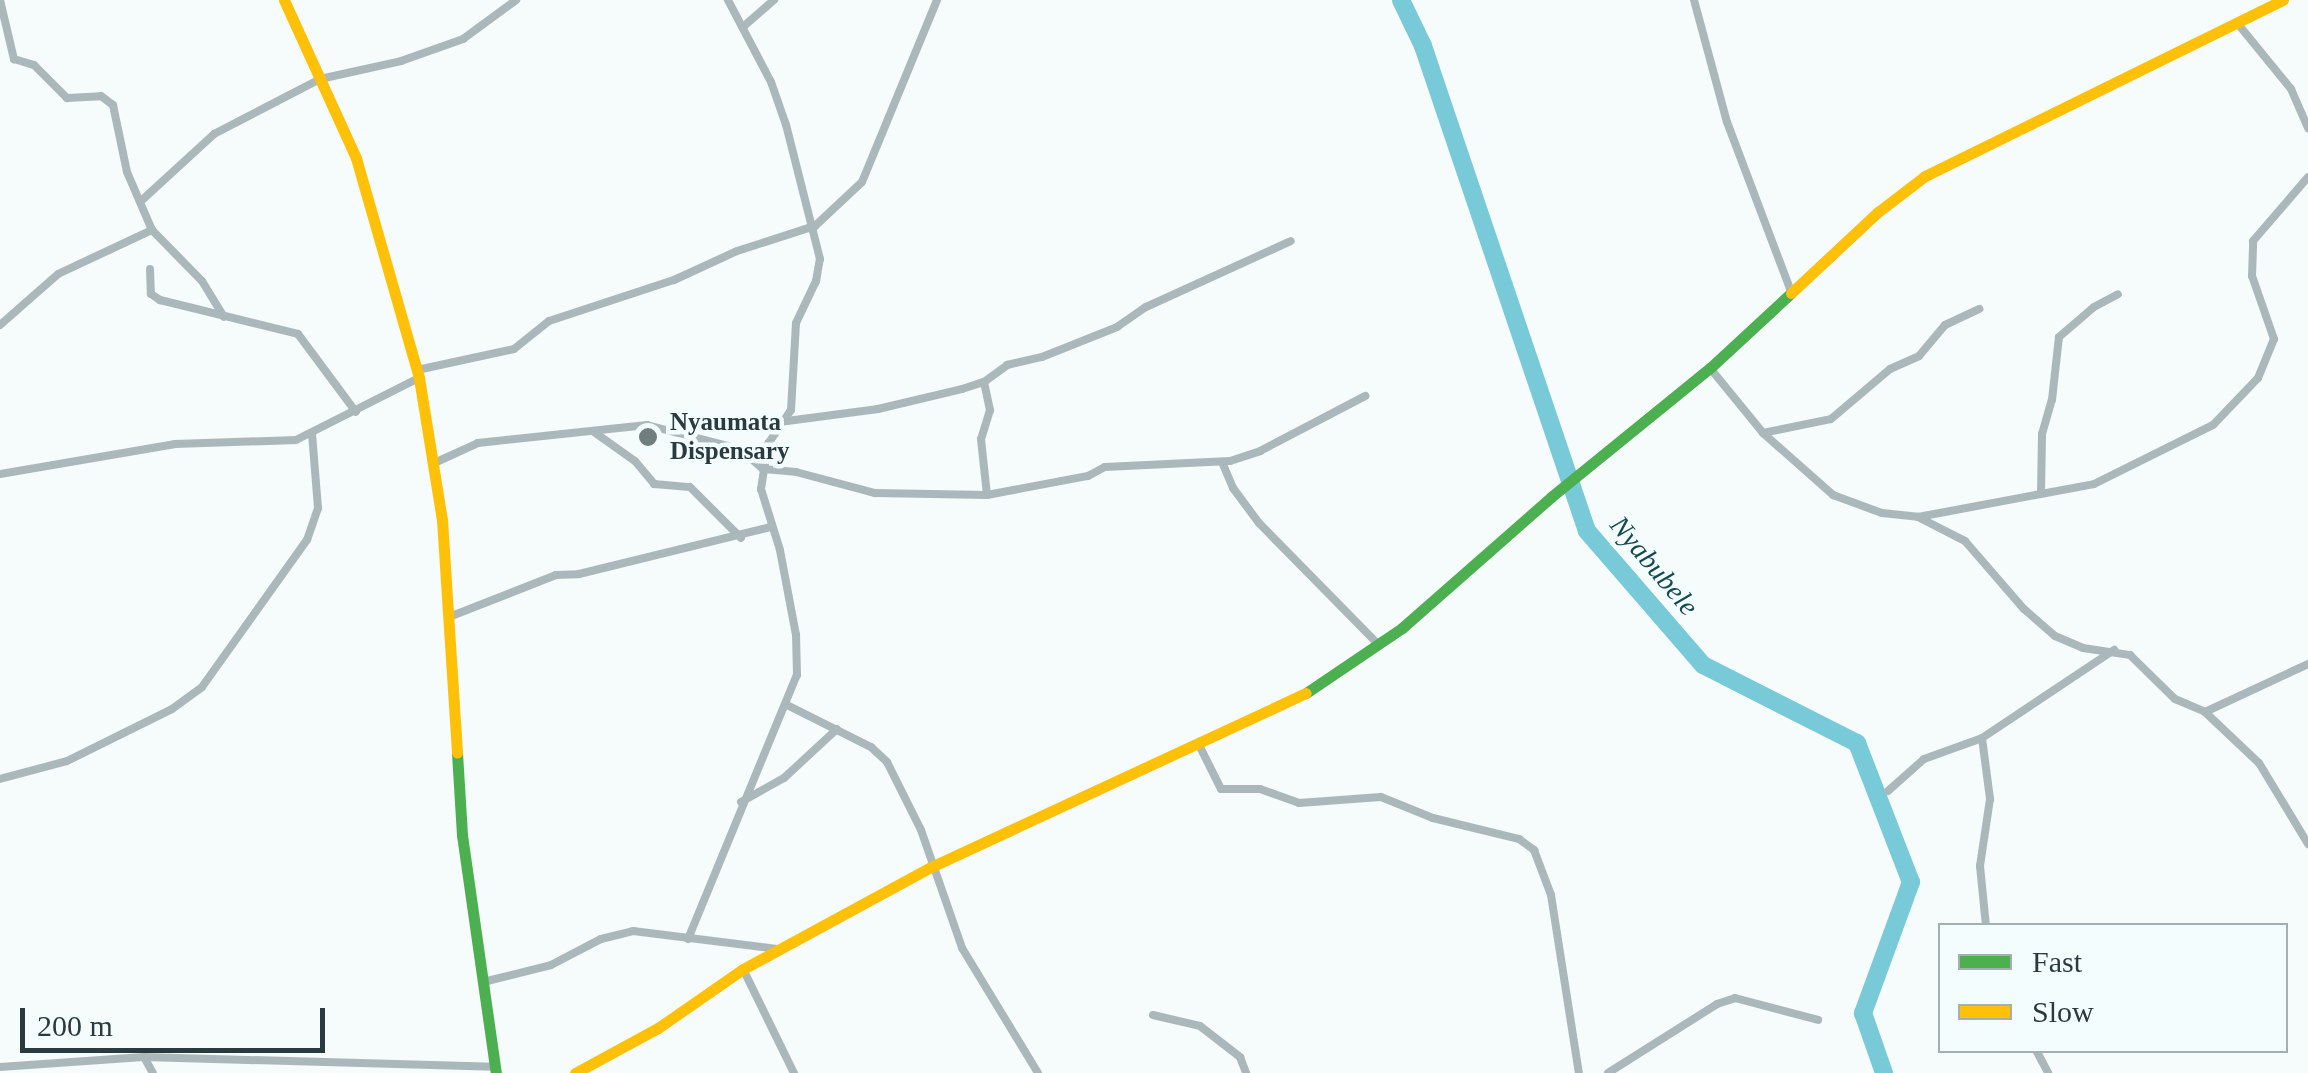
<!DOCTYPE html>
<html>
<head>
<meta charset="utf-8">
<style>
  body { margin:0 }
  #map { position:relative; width:2308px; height:1073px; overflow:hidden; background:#f6fbfc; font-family:Georgia,serif }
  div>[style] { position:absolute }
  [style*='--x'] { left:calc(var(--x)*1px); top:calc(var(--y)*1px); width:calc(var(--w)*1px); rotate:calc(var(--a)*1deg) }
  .river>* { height:18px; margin:-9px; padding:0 9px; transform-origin:9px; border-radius:9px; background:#79cad8 }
  .street>* { height:8px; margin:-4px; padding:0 4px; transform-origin:4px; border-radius:4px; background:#abb8bb }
  .fast>* { height:11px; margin:-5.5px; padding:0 5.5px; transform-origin:5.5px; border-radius:5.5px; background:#4caf50 }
  .slow>* { height:11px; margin:-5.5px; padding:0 5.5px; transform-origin:5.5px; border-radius:5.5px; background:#ffc107 }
  .dots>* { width:28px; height:28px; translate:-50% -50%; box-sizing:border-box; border:5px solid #f4fdfe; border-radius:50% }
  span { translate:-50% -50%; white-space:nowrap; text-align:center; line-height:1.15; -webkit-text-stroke:9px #f4fdfe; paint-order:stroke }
  .poi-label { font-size:25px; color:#293b3e; font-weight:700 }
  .left { translate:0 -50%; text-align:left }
  .water-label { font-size:28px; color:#174951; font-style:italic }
  .legend { position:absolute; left:1938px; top:923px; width:350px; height:130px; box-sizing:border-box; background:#f4fdfe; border:2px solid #a3afb1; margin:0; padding:12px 18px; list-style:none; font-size:30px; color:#293b3e }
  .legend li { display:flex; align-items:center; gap:20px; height:50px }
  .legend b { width:50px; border:2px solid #a3afb1 }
  .scale { position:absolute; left:20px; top:1008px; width:305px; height:45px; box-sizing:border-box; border:5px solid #293b3e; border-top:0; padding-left:12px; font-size:30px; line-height:35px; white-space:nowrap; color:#293b3e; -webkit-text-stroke:8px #f4fdfe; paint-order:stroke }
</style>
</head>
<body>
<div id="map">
  <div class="river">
    <i style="--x:1401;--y:0;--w:51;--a:64.4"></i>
    <i style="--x:1423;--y:46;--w:512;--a:71.32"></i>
    <i style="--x:1587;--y:531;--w:177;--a:49.1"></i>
    <i style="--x:1703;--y:665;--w:173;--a:26.9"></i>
    <i style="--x:1857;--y:743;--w:149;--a:68.8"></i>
    <i style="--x:1911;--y:882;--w:140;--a:110.1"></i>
    <i style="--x:1863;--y:1013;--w:64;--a:70.7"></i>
  </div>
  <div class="street">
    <i style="--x:0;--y:0;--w:61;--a:76.7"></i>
    <i style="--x:14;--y:59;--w:21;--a:17"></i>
    <i style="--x:34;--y:65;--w:47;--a:45"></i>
    <i style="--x:67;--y:98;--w:34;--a:-3"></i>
    <i style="--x:101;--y:96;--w:15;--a:37"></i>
    <i style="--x:113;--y:105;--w:68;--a:78.2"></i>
    <i style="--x:127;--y:172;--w:63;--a:66.7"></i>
    <i style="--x:152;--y:230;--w:71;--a:45.6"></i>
    <i style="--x:202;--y:281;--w:42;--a:58.6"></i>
    <i style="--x:1694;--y:0;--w:126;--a:74.9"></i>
    <i style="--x:1727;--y:122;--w:184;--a:69.3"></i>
    <i style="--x:2238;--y:24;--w:84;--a:50.8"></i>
    <i style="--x:2291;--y:89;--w:43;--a:66.4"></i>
    <i style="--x:744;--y:26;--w:40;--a:-41"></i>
    <i style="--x:141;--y:201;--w:99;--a:-42.5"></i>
    <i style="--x:214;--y:134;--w:119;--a:-27.4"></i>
    <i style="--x:320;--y:79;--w:83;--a:-12.5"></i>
    <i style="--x:401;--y:61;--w:66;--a:-19.5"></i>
    <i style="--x:463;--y:39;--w:66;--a:-36.3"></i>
    <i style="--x:150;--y:269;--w:25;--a:88"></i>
    <i style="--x:151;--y:294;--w:11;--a:34"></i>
    <i style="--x:160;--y:300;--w:142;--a:13.8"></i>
    <i style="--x:298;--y:334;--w:97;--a:53.4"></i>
    <i style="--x:0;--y:325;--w:77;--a:-41.3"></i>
    <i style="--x:58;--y:274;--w:104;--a:-25.1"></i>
    <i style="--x:1710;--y:368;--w:84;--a:50.8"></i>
    <i style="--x:1763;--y:433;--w:94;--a:41.5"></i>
    <i style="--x:1833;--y:495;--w:52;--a:20.2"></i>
    <i style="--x:1882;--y:513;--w:36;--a:6"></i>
    <i style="--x:1918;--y:517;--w:179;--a:-10.6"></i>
    <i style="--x:2094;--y:484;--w:133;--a:-26.4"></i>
    <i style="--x:2213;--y:425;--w:65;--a:-46.2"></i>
    <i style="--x:2258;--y:378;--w:42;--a:-67.7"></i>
    <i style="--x:2274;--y:339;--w:67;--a:-109.2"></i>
    <i style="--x:2252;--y:276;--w:35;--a:-88"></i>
    <i style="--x:2253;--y:241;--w:84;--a:-49.3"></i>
    <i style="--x:417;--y:370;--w:99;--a:-12.2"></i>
    <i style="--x:514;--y:349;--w:45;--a:-38.7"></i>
    <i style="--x:549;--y:321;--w:132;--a:-18.2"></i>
    <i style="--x:674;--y:280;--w:69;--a:-24.7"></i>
    <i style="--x:737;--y:251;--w:82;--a:-17.8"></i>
    <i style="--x:815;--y:226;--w:64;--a:-43.1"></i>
    <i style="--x:862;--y:182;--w:197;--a:-67.6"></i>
    <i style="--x:984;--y:382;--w:29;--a:78"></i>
    <i style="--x:990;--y:410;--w:30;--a:107"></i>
    <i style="--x:981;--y:439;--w:56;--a:83.9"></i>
    <i style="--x:787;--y:421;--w:92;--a:-7.5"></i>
    <i style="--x:878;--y:409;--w:86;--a:-13.4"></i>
    <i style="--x:962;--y:389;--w:23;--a:-18"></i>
    <i style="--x:984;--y:382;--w:29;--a:-36"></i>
    <i style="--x:1007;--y:365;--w:36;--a:-13"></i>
    <i style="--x:1042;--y:357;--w:81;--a:-21.8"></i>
    <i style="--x:1117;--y:327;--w:35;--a:-35"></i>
    <i style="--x:1146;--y:307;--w:159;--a:-24.5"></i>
    <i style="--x:594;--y:432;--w:50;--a:35.3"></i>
    <i style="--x:635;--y:461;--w:30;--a:50"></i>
    <i style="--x:654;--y:484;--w:36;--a:5"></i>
    <i style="--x:690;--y:487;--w:72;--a:45"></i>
    <i style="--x:1763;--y:433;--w:69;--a:-11.6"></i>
    <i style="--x:1831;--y:419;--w:77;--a:-40.3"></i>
    <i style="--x:1890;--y:369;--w:32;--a:-24"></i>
    <i style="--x:1919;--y:356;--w:40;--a:-50"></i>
    <i style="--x:1945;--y:325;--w:38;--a:-25"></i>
    <i style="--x:1222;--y:462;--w:28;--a:67"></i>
    <i style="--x:1233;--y:488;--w:44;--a:53.4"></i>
    <i style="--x:1259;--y:523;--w:170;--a:45.5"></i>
    <i style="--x:432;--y:464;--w:51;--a:-24.5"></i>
    <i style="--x:478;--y:443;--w:170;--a:-6.1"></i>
    <i style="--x:647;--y:425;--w:96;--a:14.5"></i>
    <i style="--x:740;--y:449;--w:30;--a:41"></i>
    <i style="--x:763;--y:469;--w:33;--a:5"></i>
    <i style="--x:796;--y:472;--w:82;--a:14.9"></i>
    <i style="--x:875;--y:493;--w:112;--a:1"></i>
    <i style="--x:987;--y:495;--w:103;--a:-10.7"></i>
    <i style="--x:1088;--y:476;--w:19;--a:-28"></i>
    <i style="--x:1105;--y:467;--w:125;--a:-2.7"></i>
    <i style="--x:1230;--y:461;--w:32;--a:-18"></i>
    <i style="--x:1260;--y:451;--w:119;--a:-27.6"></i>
    <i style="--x:0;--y:474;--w:178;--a:-9.7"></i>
    <i style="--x:175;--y:444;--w:121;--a:-1.9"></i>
    <i style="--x:296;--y:440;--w:138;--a:-26.8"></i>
    <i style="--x:2041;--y:493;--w:59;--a:-89"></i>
    <i style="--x:2042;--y:434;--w:35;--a:-74"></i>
    <i style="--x:2052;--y:400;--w:63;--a:-83.7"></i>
    <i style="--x:2059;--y:337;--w:46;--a:-40.6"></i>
    <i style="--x:2094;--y:307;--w:27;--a:-28"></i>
    <i style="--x:1918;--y:517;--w:53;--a:27.1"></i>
    <i style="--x:1965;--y:541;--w:90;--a:49.1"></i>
    <i style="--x:2024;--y:609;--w:41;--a:41.1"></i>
    <i style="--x:2055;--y:636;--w:30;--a:23"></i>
    <i style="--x:2083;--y:648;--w:48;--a:8.5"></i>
    <i style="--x:2130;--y:655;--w:63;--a:44.4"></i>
    <i style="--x:2175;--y:699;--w:33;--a:23"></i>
    <i style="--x:2205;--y:712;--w:74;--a:43.4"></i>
    <i style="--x:2259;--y:763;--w:95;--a:58.8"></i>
    <i style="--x:449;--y:617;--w:115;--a:-21.4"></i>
    <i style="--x:556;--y:575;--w:23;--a:-2"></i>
    <i style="--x:579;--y:574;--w:198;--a:-13.8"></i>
    <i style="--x:787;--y:705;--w:94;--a:26.6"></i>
    <i style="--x:871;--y:747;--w:22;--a:43"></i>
    <i style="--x:887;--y:762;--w:76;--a:63.4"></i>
    <i style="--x:921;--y:830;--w:125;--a:70.8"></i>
    <i style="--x:962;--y:948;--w:146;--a:58.7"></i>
    <i style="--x:2205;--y:712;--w:114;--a:-25"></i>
    <i style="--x:1982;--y:738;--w:62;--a:82.5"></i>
    <i style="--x:1990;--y:799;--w:68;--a:98.5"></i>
    <i style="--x:1980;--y:866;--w:60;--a:84.3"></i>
    <i style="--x:1198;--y:743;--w:51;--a:63.4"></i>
    <i style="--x:1221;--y:789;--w:39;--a:0"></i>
    <i style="--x:1260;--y:789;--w:41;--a:19.7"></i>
    <i style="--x:1299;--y:803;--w:82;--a:-4.2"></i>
    <i style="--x:1381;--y:797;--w:56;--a:22"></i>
    <i style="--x:1433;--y:818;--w:89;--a:13.7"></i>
    <i style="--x:1519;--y:839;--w:19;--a:36"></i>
    <i style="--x:1534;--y:850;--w:48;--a:69.3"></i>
    <i style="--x:1551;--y:895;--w:180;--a:81.1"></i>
    <i style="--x:0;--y:779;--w:69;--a:-15"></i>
    <i style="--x:67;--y:761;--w:117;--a:-26.3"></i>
    <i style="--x:172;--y:709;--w:37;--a:-36"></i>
    <i style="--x:202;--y:687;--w:181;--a:-54.5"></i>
    <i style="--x:307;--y:540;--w:34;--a:-71"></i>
    <i style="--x:318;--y:508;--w:75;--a:-94.6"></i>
    <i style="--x:1888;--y:791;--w:48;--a:-41.6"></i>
    <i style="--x:1924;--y:759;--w:62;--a:-19.9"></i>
    <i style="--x:1982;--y:738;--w:159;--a:-33.7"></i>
    <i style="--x:741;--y:802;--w:49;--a:-29.2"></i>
    <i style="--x:784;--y:778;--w:72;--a:-42.8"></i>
    <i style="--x:688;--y:939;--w:286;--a:-67.6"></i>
    <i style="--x:797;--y:675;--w:40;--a:-91.4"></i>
    <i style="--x:796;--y:635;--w:86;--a:-100.7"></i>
    <i style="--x:780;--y:550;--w:64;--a:-107.3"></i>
    <i style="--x:761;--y:489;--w:46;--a:-81.2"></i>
    <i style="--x:768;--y:444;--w:41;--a:-55.9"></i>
    <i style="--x:791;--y:410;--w:87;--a:-86.7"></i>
    <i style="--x:796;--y:323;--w:47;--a:-64.5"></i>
    <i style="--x:816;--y:281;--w:22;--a:-80"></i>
    <i style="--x:820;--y:259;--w:138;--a:-104.2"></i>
    <i style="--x:786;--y:125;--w:46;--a:-109.2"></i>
    <i style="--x:771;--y:82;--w:93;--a:-117.7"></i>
    <i style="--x:743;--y:969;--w:116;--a:63.9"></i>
    <i style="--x:483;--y:982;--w:70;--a:-14"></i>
    <i style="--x:551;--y:965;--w:56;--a:-27.5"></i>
    <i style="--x:601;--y:939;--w:33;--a:-14"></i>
    <i style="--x:633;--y:931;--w:145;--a:7.1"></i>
    <i style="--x:1153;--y:1015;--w:48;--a:13.2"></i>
    <i style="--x:1200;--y:1026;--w:51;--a:37.8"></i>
    <i style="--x:1240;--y:1057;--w:17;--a:69"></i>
    <i style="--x:2036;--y:1050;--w:26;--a:62"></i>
    <i style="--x:144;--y:1057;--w:18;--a:61"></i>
    <i style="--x:0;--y:1067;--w:144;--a:-4"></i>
    <i style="--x:144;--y:1057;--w:350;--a:1.6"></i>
    <i style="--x:1608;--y:1073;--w:129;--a:-32.3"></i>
    <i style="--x:1717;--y:1004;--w:19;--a:-18"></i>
    <i style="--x:1735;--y:998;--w:86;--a:14.8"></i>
  </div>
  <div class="fast">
    <i style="--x:1306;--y:693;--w:116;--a:-34.1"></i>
    <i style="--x:1402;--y:628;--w:198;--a:-41.3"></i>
    <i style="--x:1551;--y:497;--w:205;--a:-39.1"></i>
    <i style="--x:1710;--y:368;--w:110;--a:-42.8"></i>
    <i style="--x:457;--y:753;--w:82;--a:86.5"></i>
    <i style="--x:462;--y:835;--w:240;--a:81.9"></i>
  </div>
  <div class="slow">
    <i style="--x:284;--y:0;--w:174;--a:65.5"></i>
    <i style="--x:356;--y:158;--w:229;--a:74"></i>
    <i style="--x:419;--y:378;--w:144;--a:80.8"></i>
    <i style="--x:442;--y:520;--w:233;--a:86.3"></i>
    <i style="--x:1791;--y:293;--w:119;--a:-43"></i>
    <i style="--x:1878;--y:212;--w:59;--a:-37.5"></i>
    <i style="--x:1925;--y:176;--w:399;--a:-26.2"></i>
    <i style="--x:575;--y:1073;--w:94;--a:-28.5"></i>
    <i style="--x:658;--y:1028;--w:103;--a:-34.8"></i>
    <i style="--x:743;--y:969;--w:214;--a:-28.5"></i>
    <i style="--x:931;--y:867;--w:413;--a:-24.9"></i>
  </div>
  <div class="dots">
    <i style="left:648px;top:437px;background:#717e80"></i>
  </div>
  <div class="poi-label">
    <span class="left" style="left:670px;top:437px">Nyaumata<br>Dispensary</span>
  </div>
  <div class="water-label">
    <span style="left:1654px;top:566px;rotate:50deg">Nyabubele</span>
  </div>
  <ul class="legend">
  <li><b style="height:12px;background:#4caf50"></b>Fast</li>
  <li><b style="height:12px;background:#ffc107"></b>Slow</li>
  </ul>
  <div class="scale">200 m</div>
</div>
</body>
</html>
